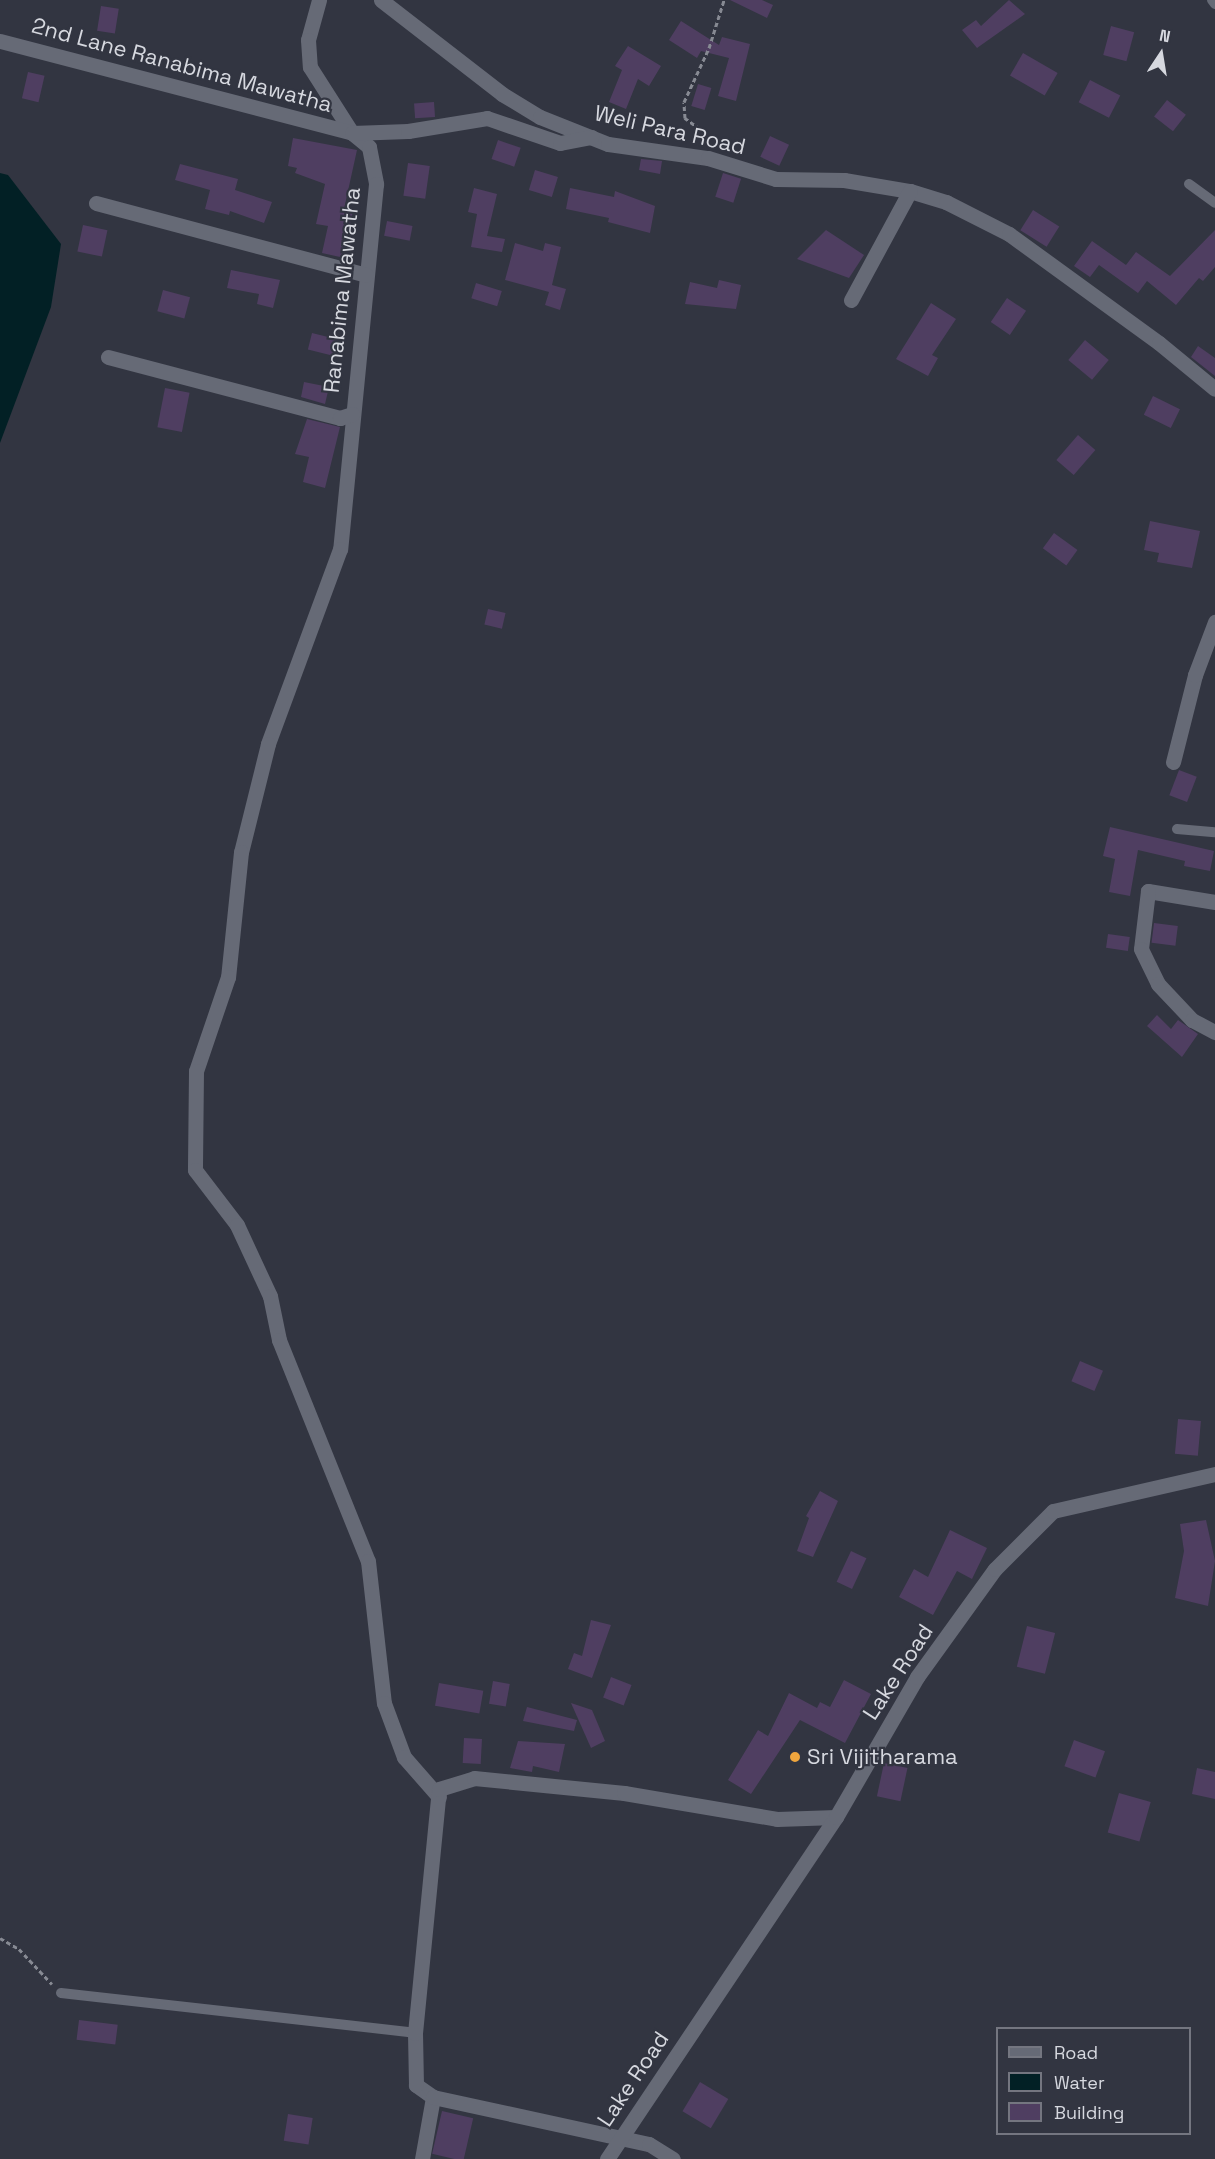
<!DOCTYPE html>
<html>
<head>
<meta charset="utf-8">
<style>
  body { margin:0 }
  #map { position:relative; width:1215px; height:2159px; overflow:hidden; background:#323541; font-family:"Space Grotesk",sans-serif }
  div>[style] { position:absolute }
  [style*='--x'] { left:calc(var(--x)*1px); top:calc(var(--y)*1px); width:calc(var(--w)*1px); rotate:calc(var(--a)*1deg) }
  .water>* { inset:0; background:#022025 }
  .building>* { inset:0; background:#4f3e61; transform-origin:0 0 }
  .path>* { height:3px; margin-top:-1.5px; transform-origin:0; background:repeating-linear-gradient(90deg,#878a93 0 4.5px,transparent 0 7.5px) }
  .lane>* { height:10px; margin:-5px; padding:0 5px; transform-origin:5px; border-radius:5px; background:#666a76 }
  .street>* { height:15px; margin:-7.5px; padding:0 7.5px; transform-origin:7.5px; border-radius:7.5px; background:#666a76 }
  .dots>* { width:16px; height:16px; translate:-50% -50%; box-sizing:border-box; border:3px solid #323541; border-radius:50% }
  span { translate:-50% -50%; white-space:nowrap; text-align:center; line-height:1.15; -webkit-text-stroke:4.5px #323541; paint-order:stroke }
  .street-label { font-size:22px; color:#d6d8df }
  .poi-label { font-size:22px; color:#d6d8df }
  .left { translate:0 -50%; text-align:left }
  .legend { position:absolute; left:996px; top:2027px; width:195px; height:108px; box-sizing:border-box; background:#323541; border:2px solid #747680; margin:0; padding:8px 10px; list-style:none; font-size:18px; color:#d6d8df }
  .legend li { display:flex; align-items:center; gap:12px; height:30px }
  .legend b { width:30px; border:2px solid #747680 }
  .north { position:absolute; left:1131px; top:24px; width:60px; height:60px; -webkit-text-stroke:4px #323541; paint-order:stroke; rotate:12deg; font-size:16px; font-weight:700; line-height:24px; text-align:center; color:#d6d8df }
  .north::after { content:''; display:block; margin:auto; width:21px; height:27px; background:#d6d8df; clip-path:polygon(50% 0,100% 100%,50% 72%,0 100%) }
</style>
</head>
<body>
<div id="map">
  <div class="water">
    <i style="clip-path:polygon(0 173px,8px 175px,61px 244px,51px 307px,0 443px)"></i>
  </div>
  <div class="building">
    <i style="clip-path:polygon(730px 0,762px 0,773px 5px,767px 18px)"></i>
    <i style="clip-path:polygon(1009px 0,1025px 14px,977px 48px,962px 30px,976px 20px,981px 26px)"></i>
    <i style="left:101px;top:6px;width:18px;height:25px;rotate:9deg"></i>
    <i style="clip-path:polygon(681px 21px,719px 45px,722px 37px,750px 44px,736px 101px,718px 96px,729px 58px,701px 51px,697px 58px,669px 40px)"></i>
    <i style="left:1111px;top:26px;width:24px;height:30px;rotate:15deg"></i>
    <i style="clip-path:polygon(628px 46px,661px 66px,649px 86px,638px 79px,626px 109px,609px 102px,622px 70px,615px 66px)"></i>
    <i style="left:1023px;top:53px;width:40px;height:26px;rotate:30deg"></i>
    <i style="left:28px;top:72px;width:17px;height:27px;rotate:13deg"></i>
    <i style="left:1090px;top:80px;width:34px;height:25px;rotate:27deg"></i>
    <i style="left:698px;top:84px;width:14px;height:23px;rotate:17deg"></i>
    <i style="left:1167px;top:100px;width:24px;height:21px;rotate:38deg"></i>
    <i style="left:434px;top:102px;width:15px;height:20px;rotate:86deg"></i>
    <i style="left:770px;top:136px;width:21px;height:23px;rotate:25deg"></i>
    <i style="clip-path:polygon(293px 138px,357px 150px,344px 209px,353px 211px,347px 238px,353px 239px,349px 259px,322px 253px,328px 226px,316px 224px,325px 184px,295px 173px,297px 168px,288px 166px)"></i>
    <i style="left:498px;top:140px;width:24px;height:20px;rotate:19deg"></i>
    <i style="clip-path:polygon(641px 159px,662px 161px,660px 174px,639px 170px)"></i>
    <i style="left:408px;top:163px;width:22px;height:33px;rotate:8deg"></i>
    <i style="clip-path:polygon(180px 164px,238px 179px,235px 190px,272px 202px,264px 223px,230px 211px,229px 215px,205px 209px,210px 190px,175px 180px)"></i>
    <i style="left:535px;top:170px;width:24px;height:21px;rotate:17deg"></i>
    <i style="left:723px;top:173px;width:19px;height:25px;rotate:18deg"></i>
    <i style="clip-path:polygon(474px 188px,497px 194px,487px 236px,505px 239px,502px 252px,471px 247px,477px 214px,468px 212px)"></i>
    <i style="clip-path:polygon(570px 188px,614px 197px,615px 191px,655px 206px,650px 233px,608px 222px,609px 218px,566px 209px)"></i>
    <i style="left:1033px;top:210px;width:31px;height:24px;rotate:32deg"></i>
    <i style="left:387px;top:221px;width:26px;height:15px;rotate:11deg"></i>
    <i style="left:83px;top:225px;width:25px;height:27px;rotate:12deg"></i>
    <i style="clip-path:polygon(826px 230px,864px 255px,849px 278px,797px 259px)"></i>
    <i style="clip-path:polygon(1215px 230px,1215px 267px,1203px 281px,1199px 278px,1176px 305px,1147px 281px,1138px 293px,1099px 265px,1090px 277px,1074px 266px,1092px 241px,1126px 265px,1136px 252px,1170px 276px)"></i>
    <i style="clip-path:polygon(515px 243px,543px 251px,545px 243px,561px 247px,552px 285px,566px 289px,560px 310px,545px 305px,549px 292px,505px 280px)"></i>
    <i style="clip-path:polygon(231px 270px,280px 280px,273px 308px,257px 304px,259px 294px,227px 288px)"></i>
    <i style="clip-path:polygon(719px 280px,741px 285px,736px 309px,685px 304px,690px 282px,717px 288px)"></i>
    <i style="left:476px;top:283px;width:27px;height:16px;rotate:17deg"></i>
    <i style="left:163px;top:290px;width:28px;height:22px;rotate:15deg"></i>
    <i style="left:1007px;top:298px;width:23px;height:29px;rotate:34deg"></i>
    <i style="clip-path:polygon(931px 303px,956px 319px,932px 355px,938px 358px,928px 376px,896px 359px)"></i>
    <i style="left:312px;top:333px;width:29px;height:17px;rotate:14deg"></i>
    <i style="left:1085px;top:340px;width:31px;height:26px;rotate:40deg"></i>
    <i style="clip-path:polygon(1198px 346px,1215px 358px,1215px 376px,1191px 357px)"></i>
    <i style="clip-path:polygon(304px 382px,329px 387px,325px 404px,301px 397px)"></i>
    <i style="left:165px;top:388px;width:25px;height:40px;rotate:11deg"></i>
    <i style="left:1153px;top:396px;width:30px;height:21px;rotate:26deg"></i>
    <i style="clip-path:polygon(307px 419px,340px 427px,325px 488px,303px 482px,309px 457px,295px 454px)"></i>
    <i style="left:1078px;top:435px;width:23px;height:33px;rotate:41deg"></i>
    <i style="clip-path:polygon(1150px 521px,1200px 531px,1192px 568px,1157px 562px,1159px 553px,1144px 550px)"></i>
    <i style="left:1054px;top:533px;width:29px;height:19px;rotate:36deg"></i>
    <i style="left:488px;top:609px;width:18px;height:16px;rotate:13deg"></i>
    <i style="left:1179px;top:770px;width:19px;height:27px;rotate:21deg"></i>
    <i style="clip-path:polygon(1110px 827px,1214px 851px,1210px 871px,1184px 866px,1185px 861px,1138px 850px,1130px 896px,1109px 892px,1115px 859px,1103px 856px)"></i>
    <i style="left:1154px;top:923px;width:24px;height:20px;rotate:7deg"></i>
    <i style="left:1108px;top:934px;width:22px;height:14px;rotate:8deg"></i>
    <i style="clip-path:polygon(1157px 1015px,1171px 1029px,1178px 1020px,1198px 1034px,1182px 1057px,1147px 1026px)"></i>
    <i style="left:1080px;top:1361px;width:25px;height:22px;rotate:23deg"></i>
    <i style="left:1178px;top:1419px;width:23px;height:35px;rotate:5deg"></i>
    <i style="clip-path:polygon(820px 1491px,838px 1501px,813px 1557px,797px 1551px,809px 1518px,806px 1516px)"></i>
    <i style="clip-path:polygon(1206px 1520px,1215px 1561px,1208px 1606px,1175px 1598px,1184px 1551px,1180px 1524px)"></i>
    <i style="clip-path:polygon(950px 1530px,987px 1548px,972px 1579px,957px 1571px,933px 1615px,899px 1597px,914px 1569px,928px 1577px)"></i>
    <i style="left:851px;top:1551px;width:17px;height:34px;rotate:25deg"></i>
    <i style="clip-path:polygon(591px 1620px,611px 1625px,592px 1678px,568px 1669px,574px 1653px,582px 1656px)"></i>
    <i style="left:1027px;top:1626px;width:29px;height:42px;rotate:14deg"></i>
    <i style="left:611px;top:1677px;width:22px;height:22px;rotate:21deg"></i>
    <i style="clip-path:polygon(844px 1680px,871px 1694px,845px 1743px,800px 1720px,751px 1794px,728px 1780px,758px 1730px,768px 1736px,789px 1693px,817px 1708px,820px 1702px,830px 1707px)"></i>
    <i style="left:493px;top:1681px;width:17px;height:23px;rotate:10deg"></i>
    <i style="left:439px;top:1683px;width:45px;height:23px;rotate:10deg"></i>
    <i style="clip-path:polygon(571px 1703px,592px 1710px,605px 1741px,591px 1748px)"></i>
    <i style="clip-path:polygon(527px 1707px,577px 1720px,574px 1731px,523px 1721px)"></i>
    <i style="left:464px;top:1738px;width:18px;height:25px;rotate:3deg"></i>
    <i style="left:1074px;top:1740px;width:33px;height:28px;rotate:20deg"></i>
    <i style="clip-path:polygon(518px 1741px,565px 1744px,559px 1772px,533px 1766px,532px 1772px,510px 1768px)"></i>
    <i style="left:884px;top:1763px;width:24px;height:34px;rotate:12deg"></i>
    <i style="clip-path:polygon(1197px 1768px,1215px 1772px,1215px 1799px,1192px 1794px)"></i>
    <i style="left:1119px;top:1793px;width:33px;height:41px;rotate:16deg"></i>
    <i style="left:79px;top:2020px;width:39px;height:20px;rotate:7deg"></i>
    <i style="left:700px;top:2082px;width:33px;height:34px;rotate:31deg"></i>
    <i style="left:442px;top:2111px;width:32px;height:44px;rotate:13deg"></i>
    <i style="left:288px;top:2114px;width:25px;height:27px;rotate:9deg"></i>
  </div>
  <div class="path">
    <i style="--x:709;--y:144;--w:17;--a:-121"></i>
    <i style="--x:700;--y:129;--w:19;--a:-144"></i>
    <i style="--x:685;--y:118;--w:16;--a:-94"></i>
    <i style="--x:684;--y:102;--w:60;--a:-65.2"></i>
    <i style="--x:709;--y:48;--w:50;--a:-72.6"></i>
    <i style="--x:0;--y:1938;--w:22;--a:30"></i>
    <i style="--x:19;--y:1949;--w:48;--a:46.7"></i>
  </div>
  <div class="lane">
    <i style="--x:1212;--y:0;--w:5;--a:53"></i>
    <i style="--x:1189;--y:184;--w:32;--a:36"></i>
    <i style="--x:1177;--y:829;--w:38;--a:5"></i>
    <i style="--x:61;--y:1993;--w:356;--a:6.4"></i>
  </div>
  <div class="street">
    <i style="--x:319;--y:0;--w:41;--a:105.4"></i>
    <i style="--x:308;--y:40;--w:27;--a:86"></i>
    <i style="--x:310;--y:67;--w:78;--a:57.5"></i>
    <i style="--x:352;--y:133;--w:22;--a:39"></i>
    <i style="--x:369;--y:147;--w:38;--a:79"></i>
    <i style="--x:376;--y:184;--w:367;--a:95.6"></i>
    <i style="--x:340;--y:549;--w:208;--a:110.3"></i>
    <i style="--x:268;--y:744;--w:111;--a:104"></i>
    <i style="--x:241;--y:852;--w:126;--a:95.9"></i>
    <i style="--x:228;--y:977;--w:99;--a:108.8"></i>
    <i style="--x:196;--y:1071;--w:99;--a:90.6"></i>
    <i style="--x:195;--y:1170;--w:69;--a:52.6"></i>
    <i style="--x:237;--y:1225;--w:78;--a:65.1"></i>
    <i style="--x:270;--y:1296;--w:45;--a:78.4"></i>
    <i style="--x:279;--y:1340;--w:238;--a:68.1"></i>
    <i style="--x:368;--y:1561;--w:143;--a:83.6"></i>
    <i style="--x:384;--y:1703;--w:58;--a:69.7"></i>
    <i style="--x:404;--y:1757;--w:53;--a:48.8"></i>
    <i style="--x:381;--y:0;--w:153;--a:37.8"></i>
    <i style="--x:502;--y:94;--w:44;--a:31.2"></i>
    <i style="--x:540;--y:117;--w:73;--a:21.7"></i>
    <i style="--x:608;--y:144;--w:101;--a:8"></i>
    <i style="--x:708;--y:158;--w:71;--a:17.2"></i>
    <i style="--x:776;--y:179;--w:68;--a:0.8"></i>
    <i style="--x:844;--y:180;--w:67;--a:9.5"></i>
    <i style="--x:910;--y:191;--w:38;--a:17"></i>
    <i style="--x:946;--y:202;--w:71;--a:26.9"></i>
    <i style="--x:1009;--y:234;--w:185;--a:36"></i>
    <i style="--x:1159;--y:343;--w:72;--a:39.4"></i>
    <i style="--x:0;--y:41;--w:364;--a:14.6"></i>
    <i style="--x:352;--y:133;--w:56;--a:-2"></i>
    <i style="--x:408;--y:131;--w:80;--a:-9.3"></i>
    <i style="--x:487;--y:118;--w:77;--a:18.9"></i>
    <i style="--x:560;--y:143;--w:32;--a:-11"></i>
    <i style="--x:96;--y:203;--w:279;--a:14.9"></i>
    <i style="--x:851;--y:300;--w:124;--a:-61.6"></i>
    <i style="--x:108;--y:357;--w:240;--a:14.7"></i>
    <i style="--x:340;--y:418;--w:13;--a:-18"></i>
    <i style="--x:1173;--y:762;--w:90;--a:-75.8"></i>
    <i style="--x:1195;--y:675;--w:57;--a:-69.3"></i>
    <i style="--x:1215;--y:902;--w:68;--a:-170.7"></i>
    <i style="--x:1148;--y:891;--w:58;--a:96.9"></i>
    <i style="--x:1141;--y:949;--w:39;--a:64"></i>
    <i style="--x:1158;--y:984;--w:50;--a:46.6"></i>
    <i style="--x:1192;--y:1020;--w:26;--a:28"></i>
    <i style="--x:433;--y:2097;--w:21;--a:-145"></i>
    <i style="--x:416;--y:2085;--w:52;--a:-91.1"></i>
    <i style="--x:415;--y:2033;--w:245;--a:-84.4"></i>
    <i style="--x:439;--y:1789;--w:37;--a:-17"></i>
    <i style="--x:474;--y:1778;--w:151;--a:5.7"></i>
    <i style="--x:624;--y:1793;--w:155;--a:9.6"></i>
    <i style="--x:777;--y:1819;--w:59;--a:-1.9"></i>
    <i style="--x:422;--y:2159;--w:63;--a:-79.9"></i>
    <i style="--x:433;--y:2097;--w:221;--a:12.3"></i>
    <i style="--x:649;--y:2144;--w:28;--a:32"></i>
    <i style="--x:607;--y:2159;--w:412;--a:-56.2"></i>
    <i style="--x:836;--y:1817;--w:162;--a:-59.9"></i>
    <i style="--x:917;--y:1677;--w:133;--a:-54.2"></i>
    <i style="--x:995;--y:1569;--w:82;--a:-45"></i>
    <i style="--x:1053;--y:1511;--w:166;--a:-12.9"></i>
  </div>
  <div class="dots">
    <i style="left:795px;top:1757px;background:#f0a63e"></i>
  </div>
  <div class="street-label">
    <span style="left:182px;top:65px;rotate:15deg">2nd Lane Ranabima Mawatha</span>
    <span style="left:670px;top:130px;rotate:13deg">Weli Para Road</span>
    <span style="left:342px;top:290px;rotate:-84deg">Ranabima Mawatha</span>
    <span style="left:898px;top:1672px;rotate:-57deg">Lake Road</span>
    <span style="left:633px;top:2079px;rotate:-56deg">Lake Road</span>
  </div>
  <div class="poi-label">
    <span class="left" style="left:807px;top:1757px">Sri Vijitharama</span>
  </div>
  <ul class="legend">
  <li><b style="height:8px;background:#666a76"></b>Road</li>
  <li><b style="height:16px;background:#022025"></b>Water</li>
  <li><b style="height:16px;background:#4f3e61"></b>Building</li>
  </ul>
  <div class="north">N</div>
</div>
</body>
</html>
